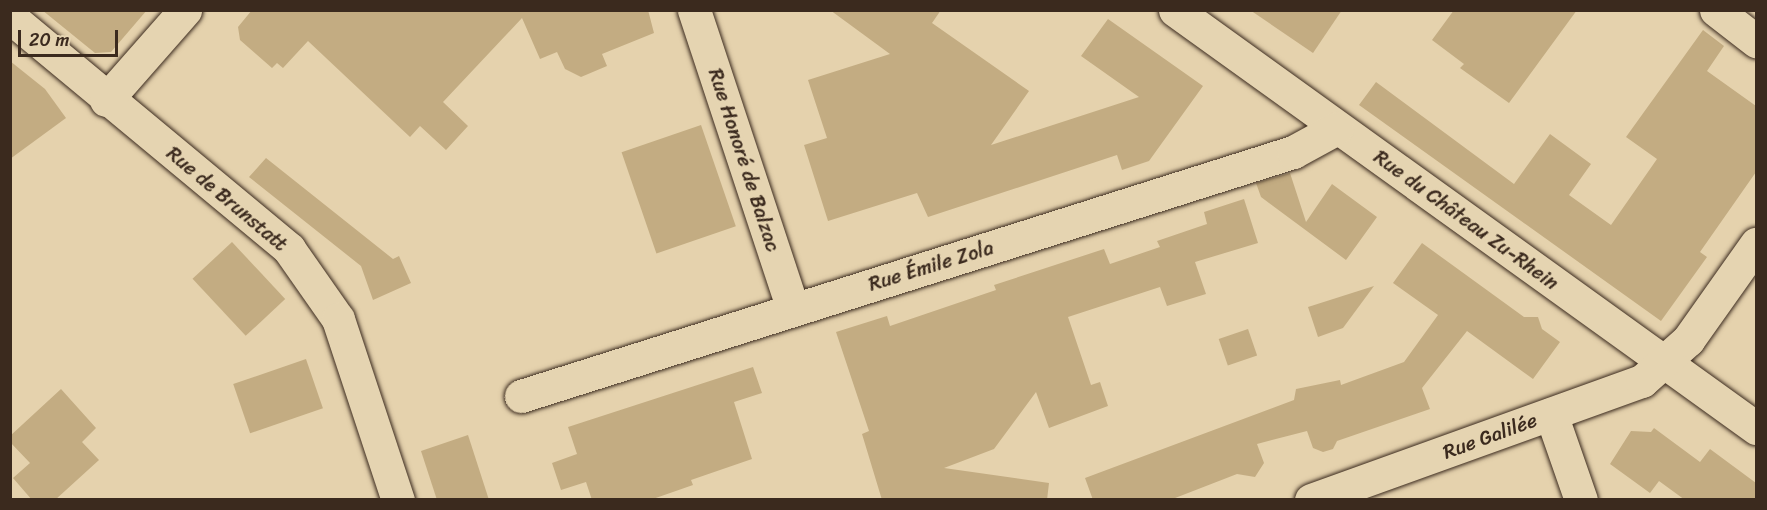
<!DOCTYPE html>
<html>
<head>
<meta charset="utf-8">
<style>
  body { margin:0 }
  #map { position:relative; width:1767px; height:510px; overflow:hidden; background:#e5d2ad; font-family:Sriracha,sans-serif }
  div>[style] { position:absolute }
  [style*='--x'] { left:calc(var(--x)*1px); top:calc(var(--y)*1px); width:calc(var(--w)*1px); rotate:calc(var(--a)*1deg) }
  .building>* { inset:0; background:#c3ac82; transform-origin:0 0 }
  .roads { filter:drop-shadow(0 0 2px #3b2a1e) drop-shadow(0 0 2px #3b2a1e) }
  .minor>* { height:33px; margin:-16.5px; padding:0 16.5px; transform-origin:16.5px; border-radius:16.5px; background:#e5d4b1 }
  span { translate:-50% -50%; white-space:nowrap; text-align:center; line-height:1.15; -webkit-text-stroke:4.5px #e5d4b1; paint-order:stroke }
  .street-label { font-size:20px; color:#3b2a1e }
  .frame { position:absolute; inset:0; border:12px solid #3b2a1e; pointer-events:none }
  .scale { position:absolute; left:18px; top:30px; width:100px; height:27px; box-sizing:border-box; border:3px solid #3b2a1e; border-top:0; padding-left:8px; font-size:18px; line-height:21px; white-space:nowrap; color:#3b2a1e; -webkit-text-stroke:4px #e5d4b1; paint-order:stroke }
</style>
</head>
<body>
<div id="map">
  <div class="building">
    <i style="clip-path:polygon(42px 10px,147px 10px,111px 52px,95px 53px)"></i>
    <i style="clip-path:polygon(252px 10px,648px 10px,654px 33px,602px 54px,607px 66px,581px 77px,565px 69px,557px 52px,540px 59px,522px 18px,443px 102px,468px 126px,446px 150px,420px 126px,410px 137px,308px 41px,283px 68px,277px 63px,272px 68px,240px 40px,238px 27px)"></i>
    <i style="clip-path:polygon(830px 10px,941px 10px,932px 23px,1029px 91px,991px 145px,1139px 97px,1081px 56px,1108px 19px,1203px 86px,1149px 161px,1122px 170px,1117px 155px,928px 217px,917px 193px,828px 221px,804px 145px,827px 138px,808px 80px,890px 54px)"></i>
    <i style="clip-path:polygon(1250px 10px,1342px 10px,1313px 53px)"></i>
    <i style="clip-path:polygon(1454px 10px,1577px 10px,1509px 103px,1460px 68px,1464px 64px,1432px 40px)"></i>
    <i style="clip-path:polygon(1703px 30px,1724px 46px,1707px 71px,1756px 106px,1756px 172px,1700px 252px,1707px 257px,1661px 321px,1359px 105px,1376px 82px,1514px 184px,1550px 134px,1591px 164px,1569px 195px,1611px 225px,1657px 159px,1626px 137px)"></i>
    <i style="clip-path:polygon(10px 61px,45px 89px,66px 118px,10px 159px)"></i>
    <i style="left:701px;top:125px;width:107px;height:84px;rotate:71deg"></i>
    <i style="clip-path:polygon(266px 158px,393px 259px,399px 256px,411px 283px,373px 300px,361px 266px,249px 177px)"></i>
    <i style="clip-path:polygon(1290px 173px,1306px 222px,1332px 184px,1377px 217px,1346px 260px,1261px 197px,1256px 183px)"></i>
    <i style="clip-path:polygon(1244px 199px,1258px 243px,1195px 262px,1206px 294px,1167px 306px,1160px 287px,1068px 317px,1091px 385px,1100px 382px,1108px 406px,1049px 428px,1036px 392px,994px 449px,944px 468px,1049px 483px,1047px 500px,882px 500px,862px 434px,869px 431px,836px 332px,887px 316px,890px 326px,996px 290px,994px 285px,1104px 249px,1110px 264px,1160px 247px,1157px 241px,1207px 224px,1204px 212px)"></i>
    <i style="left:232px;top:242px;width:78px;height:54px;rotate:47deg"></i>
    <i style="clip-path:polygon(1422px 243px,1524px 317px,1538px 317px,1542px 329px,1560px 342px,1533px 379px,1467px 331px,1422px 388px,1430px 409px,1337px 441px,1333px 449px,1323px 452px,1313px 448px,1307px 431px,1257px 444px,1264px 463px,1255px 477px,1237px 474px,1170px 500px,1093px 500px,1085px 478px,1294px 400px,1296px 389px,1340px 380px,1341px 385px,1404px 362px,1438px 315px,1393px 283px)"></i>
    <i style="clip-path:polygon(1374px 286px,1343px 328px,1318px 337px,1308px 307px)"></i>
    <i style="left:1248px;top:329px;width:28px;height:31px;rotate:71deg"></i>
    <i style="left:306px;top:359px;width:52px;height:77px;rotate:71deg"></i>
    <i style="clip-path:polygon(753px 367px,762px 393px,734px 402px,752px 459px,691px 480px,693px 485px,650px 500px,592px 500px,586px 482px,561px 490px,552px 463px,577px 454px,568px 427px)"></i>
    <i style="clip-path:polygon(61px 389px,96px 428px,82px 442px,99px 460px,55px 500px,32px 500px,13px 478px,30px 463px,10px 442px,10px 436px)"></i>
    <i style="clip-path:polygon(1654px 428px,1700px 462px,1710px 449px,1756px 483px,1756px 500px,1685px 500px,1659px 481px,1650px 493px,1610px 464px,1631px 431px,1651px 432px)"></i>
    <i style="clip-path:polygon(468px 435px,489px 500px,437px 500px,421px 451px)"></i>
  </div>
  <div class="roads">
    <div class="minor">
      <i style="--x:694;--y:10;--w:315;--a:71.7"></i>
      <i style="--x:1175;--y:10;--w:716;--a:35.73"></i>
      <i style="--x:1716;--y:10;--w:51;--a:37.8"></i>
      <i style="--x:10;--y:17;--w:363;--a:39.7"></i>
      <i style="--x:289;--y:249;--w:85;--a:55"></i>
      <i style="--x:338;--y:319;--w:191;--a:71.7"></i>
      <i style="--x:106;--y:100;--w:120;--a:-48.7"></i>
      <i style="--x:521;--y:396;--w:810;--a:-17.54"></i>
      <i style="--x:1293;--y:152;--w:50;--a:-28.6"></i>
      <i style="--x:1551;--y:414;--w:91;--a:70.8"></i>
      <i style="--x:1311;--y:500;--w:352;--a:-19.8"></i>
      <i style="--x:1642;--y:381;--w:62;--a:-41.7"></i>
      <i style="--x:1688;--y:340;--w:118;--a:-54.7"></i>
    </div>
  </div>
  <div class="street-label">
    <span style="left:744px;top:160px;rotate:72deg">Rue Honoré de Balzac</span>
    <span style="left:227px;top:199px;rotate:40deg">Rue de Brunstatt</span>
    <span style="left:1466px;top:220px;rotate:36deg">Rue du Château Zu-Rhein</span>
    <span style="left:931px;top:266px;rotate:-17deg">Rue Émile Zola</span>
    <span style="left:1490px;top:436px;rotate:-20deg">Rue Galilée</span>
  </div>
  <div class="frame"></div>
  <div class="scale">20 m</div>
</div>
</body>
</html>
